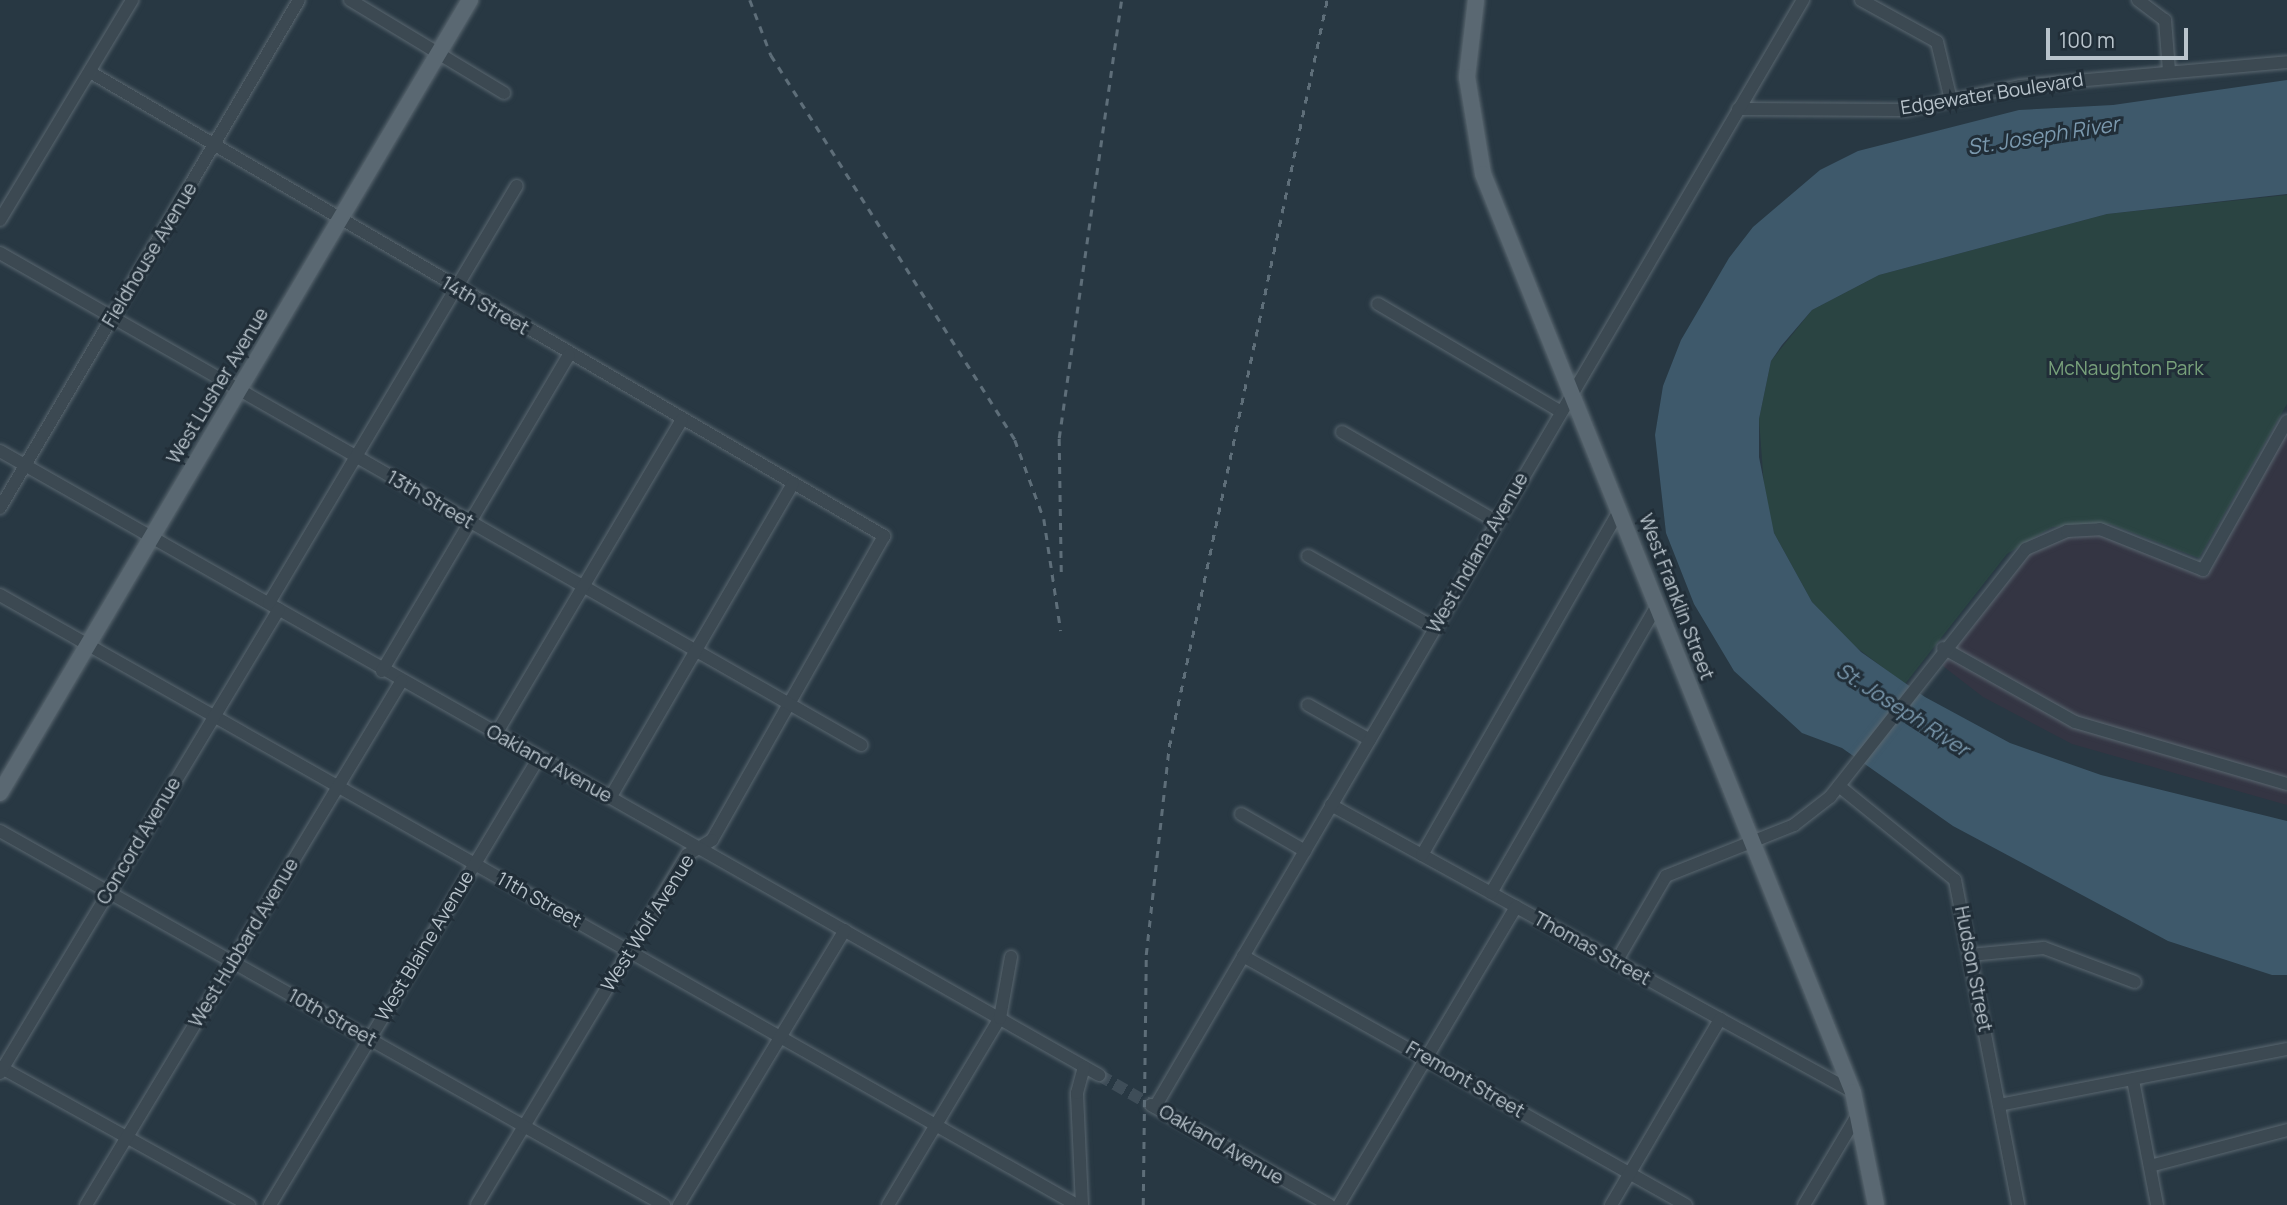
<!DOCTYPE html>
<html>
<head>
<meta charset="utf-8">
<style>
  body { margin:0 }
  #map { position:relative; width:2287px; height:1205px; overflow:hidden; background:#283843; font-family:Manrope,sans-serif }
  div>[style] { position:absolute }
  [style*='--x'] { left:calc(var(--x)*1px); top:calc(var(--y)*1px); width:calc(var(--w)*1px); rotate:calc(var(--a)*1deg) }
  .medical>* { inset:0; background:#343543 }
  .green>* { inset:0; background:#2a4442 }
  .water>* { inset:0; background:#3e596b }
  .minor-tunnel>* { height:12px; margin-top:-6px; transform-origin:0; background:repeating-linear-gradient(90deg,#3e4d58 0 12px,transparent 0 18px) }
  .roads { filter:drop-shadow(0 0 2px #5a6770) drop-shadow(0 0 2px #5a6770) }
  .minor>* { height:12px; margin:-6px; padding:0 6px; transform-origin:6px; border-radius:6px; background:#3c4952 }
  .major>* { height:16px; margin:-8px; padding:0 8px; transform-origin:8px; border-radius:8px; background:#5a6872 }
  .rail>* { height:2.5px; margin-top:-1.25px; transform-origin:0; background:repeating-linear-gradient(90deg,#5e6e79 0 7px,transparent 0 14px) }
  span { translate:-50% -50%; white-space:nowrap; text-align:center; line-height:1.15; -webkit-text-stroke:6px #212e38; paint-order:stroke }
  .street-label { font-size:19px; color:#b9c4cc }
  .park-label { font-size:19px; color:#78a17b }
  .water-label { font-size:21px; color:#7b99ae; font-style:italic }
  .scale { position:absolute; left:2046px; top:28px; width:142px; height:32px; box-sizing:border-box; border:4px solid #b9c4cc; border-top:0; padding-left:9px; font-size:21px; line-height:24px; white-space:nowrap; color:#b9c4cc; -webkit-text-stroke:5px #212e38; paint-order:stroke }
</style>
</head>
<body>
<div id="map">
  <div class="medical">
    <i style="clip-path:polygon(2287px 423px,2287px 805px,2072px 744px,1983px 697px,1935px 660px,2018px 557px,2086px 529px,2203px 571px)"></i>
  </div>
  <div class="green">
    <i style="clip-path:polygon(2287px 195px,2287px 404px,2199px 558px,2110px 524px,2052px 527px,2007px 554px,1905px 684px,1849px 642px,1812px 602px,1774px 533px,1765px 500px,1759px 419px,1771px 361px,1812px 310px,1879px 275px,2107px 214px)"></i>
  </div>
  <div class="water">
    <i style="clip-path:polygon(2287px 80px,2287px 194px,2107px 214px,1879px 275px,1812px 310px,1782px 345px,1771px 361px,1759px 419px,1759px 457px,1774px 533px,1812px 602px,1861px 652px,1925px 697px,2010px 743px,2101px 775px,2287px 821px,2287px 975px,2272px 975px,2168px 941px,1953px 826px,1842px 748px,1802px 733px,1734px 671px,1694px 604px,1666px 533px,1655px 435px,1663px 386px,1681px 340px,1729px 258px,1753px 227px,1820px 170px,1858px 151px,2019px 110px,2113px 105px)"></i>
  </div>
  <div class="minor-tunnel">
    <i style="--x:1099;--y:1075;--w:60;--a:30"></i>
  </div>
  <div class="roads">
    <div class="minor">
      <i style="--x:350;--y:0;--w:180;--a:31.1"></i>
      <i style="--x:1861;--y:0;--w:87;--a:28.9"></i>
      <i style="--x:1937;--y:42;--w:60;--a:76.4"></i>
      <i style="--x:2138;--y:0;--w:34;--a:37"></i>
      <i style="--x:2165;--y:20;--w:51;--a:85.5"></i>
      <i style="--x:90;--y:72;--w:920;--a:30.3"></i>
      <i style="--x:884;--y:536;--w:349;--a:119.5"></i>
      <i style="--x:712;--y:840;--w:29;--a:149"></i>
      <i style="--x:687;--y:855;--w:408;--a:121"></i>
      <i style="--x:1738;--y:109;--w:168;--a:0.3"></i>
      <i style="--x:1906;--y:110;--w:116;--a:-11.9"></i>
      <i style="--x:2020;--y:86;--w:268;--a:-5.1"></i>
      <i style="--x:0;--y:220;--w:257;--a:-59"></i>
      <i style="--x:0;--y:253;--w:992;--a:29.74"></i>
      <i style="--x:1378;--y:304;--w:212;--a:30.5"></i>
      <i style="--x:1342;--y:432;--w:179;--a:30.1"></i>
      <i style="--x:0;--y:451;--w:1264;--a:29.59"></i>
      <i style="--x:0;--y:508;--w:589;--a:-59.52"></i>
      <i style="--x:1308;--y:556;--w:146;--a:29.6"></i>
      <i style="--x:0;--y:595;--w:1238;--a:29.53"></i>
      <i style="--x:269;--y:603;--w:485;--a:-59.3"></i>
      <i style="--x:1943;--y:648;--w:151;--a:29.3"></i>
      <i style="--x:2075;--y:722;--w:221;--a:16.3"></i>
      <i style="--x:382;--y:671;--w:367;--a:-59.4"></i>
      <i style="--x:1308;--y:705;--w:71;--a:29.4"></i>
      <i style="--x:496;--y:734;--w:365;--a:-59.4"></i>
      <i style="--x:1839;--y:786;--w:149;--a:39"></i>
      <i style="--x:1955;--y:880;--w:331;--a:79"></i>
      <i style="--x:610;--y:798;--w:363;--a:-59.8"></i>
      <i style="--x:1331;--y:805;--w:596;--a:28.8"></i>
      <i style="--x:1241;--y:814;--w:74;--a:30"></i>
      <i style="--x:0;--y:831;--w:762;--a:29.39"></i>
      <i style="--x:1422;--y:855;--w:396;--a:-60.2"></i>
      <i style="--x:1491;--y:893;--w:330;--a:-60"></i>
      <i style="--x:1970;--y:955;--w:74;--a:-5.4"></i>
      <i style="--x:2044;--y:948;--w:97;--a:20.5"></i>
      <i style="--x:1243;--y:956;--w:508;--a:29.34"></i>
      <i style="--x:1616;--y:962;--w:99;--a:-59.8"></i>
      <i style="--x:1666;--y:876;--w:138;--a:-21.7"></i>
      <i style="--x:1794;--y:825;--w:46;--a:-37.9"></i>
      <i style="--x:1830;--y:797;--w:316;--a:-51.7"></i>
      <i style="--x:2026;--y:549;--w:45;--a:-23.7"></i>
      <i style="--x:2067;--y:531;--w:33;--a:-3"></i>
      <i style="--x:2100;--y:529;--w:111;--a:21.7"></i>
      <i style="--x:2203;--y:570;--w:171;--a:-60.6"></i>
      <i style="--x:0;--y:1067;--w:285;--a:29"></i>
      <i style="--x:0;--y:1073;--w:541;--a:-58.98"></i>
      <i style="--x:2133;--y:1080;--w:127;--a:79.1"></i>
      <i style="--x:1151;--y:1105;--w:204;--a:29.3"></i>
      <i style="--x:1999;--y:1105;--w:293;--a:-11"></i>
      <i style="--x:1155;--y:1107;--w:1283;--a:-59.66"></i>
      <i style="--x:2150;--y:1166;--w:142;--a:-14.7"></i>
      <i style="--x:86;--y:1205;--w:611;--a:-58.94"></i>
      <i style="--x:270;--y:1205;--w:520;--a:-59"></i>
      <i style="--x:679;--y:1205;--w:321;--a:-58.9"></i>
      <i style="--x:888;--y:1205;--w:218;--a:-59.1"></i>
      <i style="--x:1000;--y:1018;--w:62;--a:-79.8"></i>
      <i style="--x:1082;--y:1205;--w:112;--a:-92.6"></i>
      <i style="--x:1077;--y:1093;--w:27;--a:-75"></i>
      <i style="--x:1339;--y:1205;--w:347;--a:-59.3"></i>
      <i style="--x:1611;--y:1205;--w:216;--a:-59.6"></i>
      <i style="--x:1804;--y:1205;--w:106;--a:-59.3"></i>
    </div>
    <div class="major">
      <i style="--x:1476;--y:0;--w:78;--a:96.7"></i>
      <i style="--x:1467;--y:77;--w:98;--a:80.6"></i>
      <i style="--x:1483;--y:174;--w:990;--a:68.05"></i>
      <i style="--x:1853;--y:1092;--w:115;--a:78.5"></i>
      <i style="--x:0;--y:793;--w:922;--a:-59.35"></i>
    </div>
  </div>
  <div class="rail">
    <i style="--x:750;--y:0;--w:59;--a:69.1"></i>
    <i style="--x:771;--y:55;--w:456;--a:57.6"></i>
    <i style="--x:1015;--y:440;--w:84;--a:69.8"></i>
    <i style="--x:1044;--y:519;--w:113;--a:81.4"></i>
    <i style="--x:1061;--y:572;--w:134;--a:-90.9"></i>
    <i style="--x:1059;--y:438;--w:442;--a:-81.9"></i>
    <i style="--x:1143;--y:1205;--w:250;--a:-89.3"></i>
    <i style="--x:1146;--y:955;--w:209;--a:-83.7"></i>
    <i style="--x:1169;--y:747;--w:764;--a:-78.06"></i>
  </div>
  <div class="street-label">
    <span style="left:1992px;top:94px;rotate:-9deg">Edgewater Boulevard</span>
    <span style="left:150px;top:255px;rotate:-59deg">Fieldhouse Avenue</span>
    <span style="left:485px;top:306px;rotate:30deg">14th Street</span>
    <span style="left:218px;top:386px;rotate:-59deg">West Lusher Avenue</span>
    <span style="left:430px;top:500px;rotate:30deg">13th Street</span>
    <span style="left:1478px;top:553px;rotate:-60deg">West Indiana Avenue</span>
    <span style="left:1676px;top:597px;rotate:69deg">West Franklin Street</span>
    <span style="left:549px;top:764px;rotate:29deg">Oakland Avenue</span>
    <span style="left:139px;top:841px;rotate:-59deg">Concord Avenue</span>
    <span style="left:539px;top:900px;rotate:29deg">11th Street</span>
    <span style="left:648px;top:923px;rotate:-58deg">West Wolf Avenue</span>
    <span style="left:244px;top:943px;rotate:-59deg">West Hubbard Avenue</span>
    <span style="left:425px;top:946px;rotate:-59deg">West Blaine Avenue</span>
    <span style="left:1592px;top:949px;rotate:29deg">Thomas Street</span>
    <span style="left:1973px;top:969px;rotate:79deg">Hudson Street</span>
    <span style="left:332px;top:1018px;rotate:29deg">10th Street</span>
    <span style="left:1465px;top:1080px;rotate:30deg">Fremont Street</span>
    <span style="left:1221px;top:1145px;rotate:30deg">Oakland Avenue</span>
  </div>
  <div class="park-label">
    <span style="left:2126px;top:369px">McNaughton Park</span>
  </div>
  <div class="water-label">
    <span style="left:2043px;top:135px;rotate:-9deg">St. Joseph River</span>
    <span style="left:1903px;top:709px;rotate:33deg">St. Joseph River</span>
  </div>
  <div class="scale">100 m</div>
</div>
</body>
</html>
